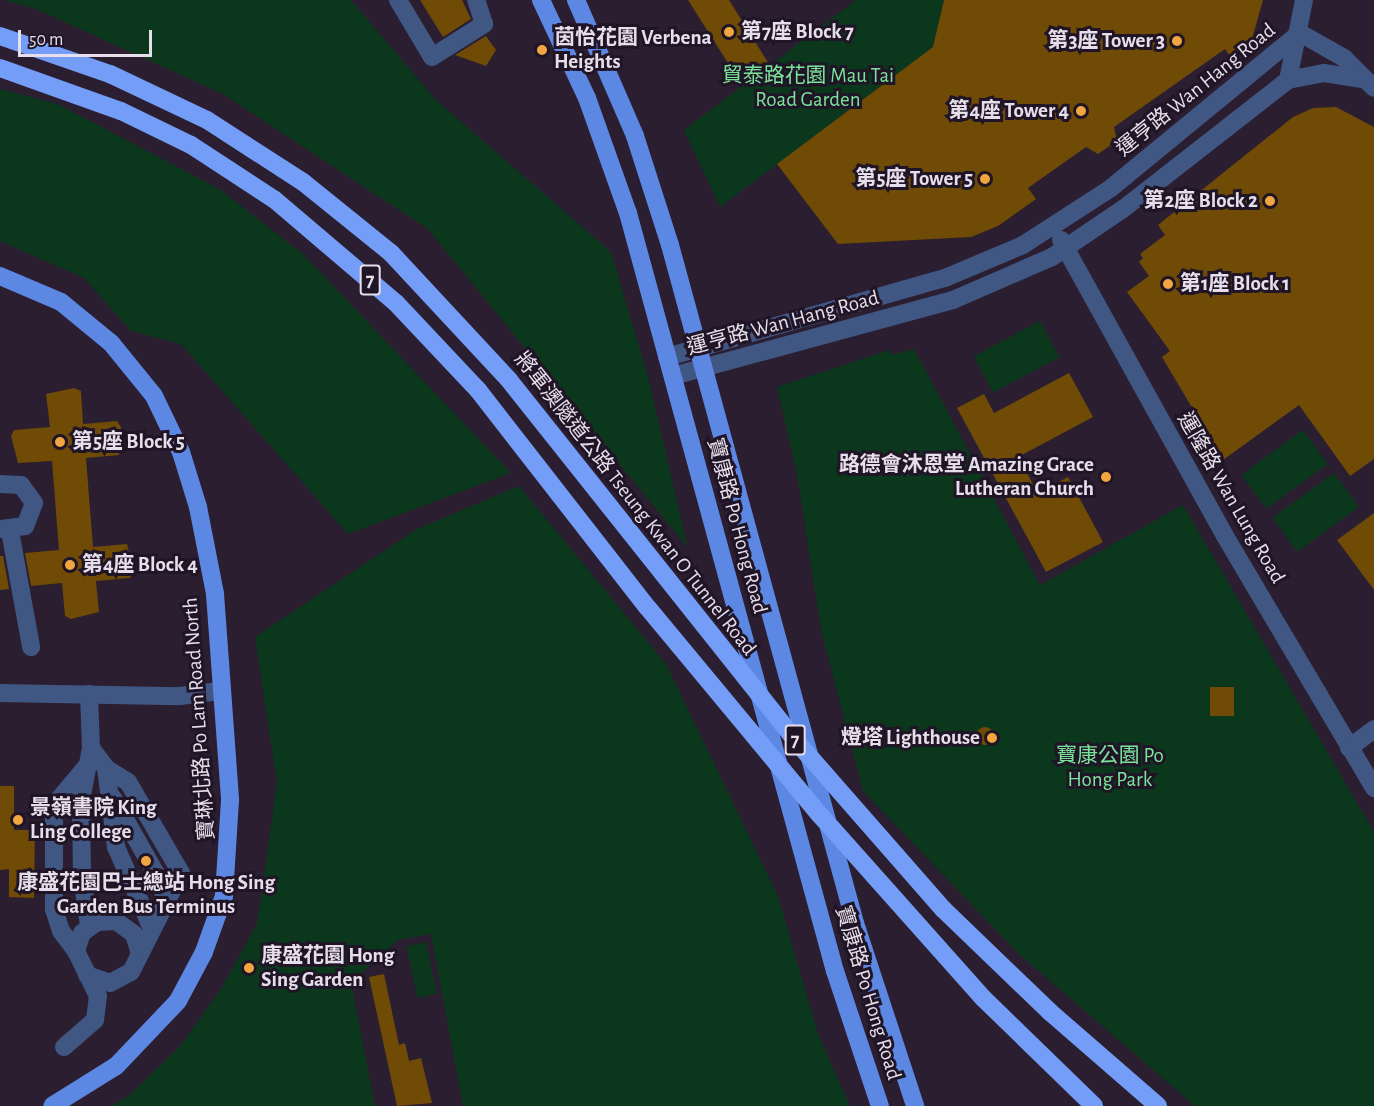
<!DOCTYPE html>
<html>
<head>
<meta charset="utf-8">
<style>
  body { margin:0 }
  #map { position:relative; width:1374px; height:1106px; overflow:hidden; background:#2a1e30; font-family:"Alegreya Sans","Noto Sans TC",sans-serif }
  div>[style] { position:absolute }
  [style*='--x'] { left:calc(var(--x)*1px); top:calc(var(--y)*1px); width:calc(var(--w)*1px); rotate:calc(var(--a)*1deg) }
  .green>* { inset:0; background:#0b371c; transform-origin:0 0 }
  .building>* { inset:0; background:#6f4b05; transform-origin:0 0 }
  .round { border-radius:50% }
  .minor>* { height:18px; margin:-9px; padding:0 9px; transform-origin:9px; border-radius:9px; background:#415783 }
  .major>* { height:18px; margin:-9px; padding:0 9px; transform-origin:9px; border-radius:9px; background:#5c88e4 }
  .highway>* { height:18px; margin:-9px; padding:0 9px; transform-origin:9px; border-radius:9px; background:#739df6 }
  .dots>* { width:16px; height:16px; translate:-50% -50%; box-sizing:border-box; border:3px solid #201526; border-radius:50% }
  span { translate:-50% -50%; white-space:nowrap; text-align:center; line-height:1.15; -webkit-text-stroke:6px #201526; paint-order:stroke }
  .shield-label span { padding:2px 4px; background:#201526; border:2px solid; border-radius:4px; -webkit-text-stroke-width:0 }
  .shield-label { font-size:20px; color:#e6deea; font-weight:700 }
  .poi-label { font-size:21px; color:#e6deea; font-weight:700 }
  .left { translate:0 -50%; text-align:left }
  .right { translate:-100% -50%; text-align:right }
  .park-label { font-size:21px; color:#7ae39a }
  .street-label { font-size:21px; color:#e6deea }
  .scale { position:absolute; left:18px; top:30px; width:134px; height:27px; box-sizing:border-box; border:3px solid #e6deea; border-top:0; padding-left:8px; font-size:18px; line-height:21px; white-space:nowrap; color:#e6deea; -webkit-text-stroke:4px #201526; paint-order:stroke }
</style>
</head>
<body>
<div id="map">
  <div class="green">
    <i style="clip-path:polygon(4px 0,351px 0,436px 100px,611px 252px,648px 377px,688px 548px,428px 229px,223px 94px,36px 9px)"></i>
    <i style="clip-path:polygon(856px 0,944px 0,933px 47px,720px 207px,684px 130px)"></i>
    <i style="clip-path:polygon(0 89px,58px 104px,221px 190px,304px 255px,511px 473px,348px 534px,181px 344px,131px 331px,84px 278px,0 241px)"></i>
    <i style="left:1040px;top:321px;width:41px;height:75px;rotate:62deg"></i>
    <i style="clip-path:polygon(914px 349px,1040px 585px,1183px 505px,1374px 832px,1374px 1106px,1195px 1106px,1019px 954px,863px 791px,821px 630px,797px 474px,777px 387px,889px 350px,891px 355px)"></i>
    <i style="left:1303px;top:430px;width:42px;height:76px;rotate:54deg"></i>
    <i style="left:1334px;top:473px;width:42px;height:76px;rotate:54deg"></i>
    <i style="clip-path:polygon(519px 486px,666px 664px,778px 896px,818px 1034px,850px 1106px,463px 1106px,431px 934px,398px 940px,351px 983px,375px 1106px,111px 1106px,131px 1094px,180px 1046px,221px 989px,257px 924px,277px 783px,255px 637px,417px 529px)"></i>
    <i style="left:426px;top:942px;width:53px;height:20px;rotate:78deg"></i>
  </div>
  <div class="building">
    <i style="clip-path:polygon(420px 0,462px 0,471px 19px,443px 37px)"></i>
    <i style="clip-path:polygon(688px 0,729px 0,769px 64px,740px 82px)"></i>
    <i style="clip-path:polygon(944px 0,1263px 0,1252px 39px,1233px 60px,1225px 49px,1114px 127px,1117px 141px,1098px 154px,1086px 147px,1028px 188px,1036px 199px,998px 226px,971px 237px,838px 244px,777px 164px,933px 47px)"></i>
    <i style="clip-path:polygon(486px 36px,496px 50px,486px 66px,455px 55px)"></i>
    <i style="clip-path:polygon(1336px 107px,1374px 127px,1374px 459px,1350px 476px,1299px 405px,1223px 460px,1162px 357px,1170px 351px,1127px 292px,1149px 276px,1139px 262px,1143px 258px,1140px 254px,1165px 235px,1158px 225px,1293px 117px,1313px 108px)"></i>
    <i style="clip-path:polygon(1069px 373px,1093px 417px,1018px 457px,1038px 493px,1068px 477px,1103px 542px,1046px 572px,957px 408px,984px 394px,994px 413px)"></i>
    <i style="clip-path:polygon(74px 388px,81px 391px,83px 424px,117px 421px,121px 427px,119px 455px,86px 458px,93px 547px,127px 544px,133px 572px,130px 578px,96px 581px,99px 612px,71px 619px,65px 616px,62px 583px,31px 586px,25px 553px,59px 550px,52px 461px,18px 463px,11px 436px,14px 430px,50px 427px,46px 394px)"></i>
    <i style="clip-path:polygon(1374px 513px,1374px 590px,1337px 540px)"></i>
    <i style="clip-path:polygon(0 556px,3px 556px,9px 589px,0 590px)"></i>
    <i style="left:1210px;top:687px;width:24px;height:29px"></i>
    <i class="round" style="left:976px;top:727px;width:18px;height:18px"></i>
    <i style="clip-path:polygon(0 786px,14px 786px,14px 830px,35px 830px,34px 898px,9px 897px,9px 869px,0 870px)"></i>
    <i style="clip-path:polygon(384px 974px,399px 1045px,405px 1043px,409px 1061px,421px 1058px,432px 1103px,397px 1106px,369px 977px)"></i>
  </div>
  <div class="minor">
    <i style="--x:398;--y:0;--w:66;--a:59.2"></i>
    <i style="--x:432;--y:57;--w:62;--a:-32.4"></i>
    <i style="--x:484;--y:24;--w:25;--a:-108"></i>
    <i style="--x:1300;--y:33;--w:51;--a:29.6"></i>
    <i style="--x:1344;--y:58;--w:42;--a:45"></i>
    <i style="--x:1288;--y:80;--w:37;--a:-11"></i>
    <i style="--x:1324;--y:73;--w:39;--a:9"></i>
    <i style="--x:1061;--y:240;--w:338;--a:61"></i>
    <i style="--x:1225;--y:536;--w:293;--a:59.4"></i>
    <i style="--x:667;--y:357;--w:289;--a:-15.9"></i>
    <i style="--x:945;--y:278;--w:85;--a:-22.9"></i>
    <i style="--x:1023;--y:245;--w:105;--a:-32.9"></i>
    <i style="--x:1111;--y:188;--w:244;--a:-39.4"></i>
    <i style="--x:673;--y:376;--w:290;--a:-15.2"></i>
    <i style="--x:953;--y:300;--w:108;--a:-23.5"></i>
    <i style="--x:1052;--y:257;--w:86;--a:-34.1"></i>
    <i style="--x:1123;--y:209;--w:209;--a:-38"></i>
    <i style="--x:1288;--y:80;--w:82;--a:-78.7"></i>
    <i style="--x:0;--y:484;--w:21;--a:3"></i>
    <i style="--x:21;--y:485;--w:22;--a:54"></i>
    <i style="--x:34;--y:503;--w:25;--a:111"></i>
    <i style="--x:25;--y:526;--w:25;--a:173"></i>
    <i style="--x:10;--y:531;--w:118;--a:79.7"></i>
    <i style="--x:0;--y:693;--w:180;--a:1"></i>
    <i style="--x:180;--y:696;--w:40;--a:-7.1"></i>
    <i style="--x:1349;--y:748;--w:31;--a:-37"></i>
    <i style="--x:106;--y:768;--w:80;--a:82.8"></i>
    <i style="--x:116;--y:847;--w:90;--a:66.3"></i>
    <i style="--x:113;--y:798;--w:93;--a:60.4"></i>
    <i style="--x:159;--y:879;--w:26;--a:72"></i>
    <i style="--x:89;--y:926;--w:50;--a:-98"></i>
    <i style="--x:82;--y:876;--w:76;--a:-90.8"></i>
    <i style="--x:81;--y:800;--w:53;--a:-79.1"></i>
    <i style="--x:91;--y:748;--w:54;--a:-92.1"></i>
    <i style="--x:76;--y:951;--w:25;--a:-127"></i>
    <i style="--x:61;--y:931;--w:22;--a:-108"></i>
    <i style="--x:54;--y:910;--w:105;--a:-90"></i>
    <i style="--x:54;--y:805;--w:50;--a:-49.9"></i>
    <i style="--x:87;--y:975;--w:24;--a:19"></i>
    <i style="--x:110;--y:983;--w:24;--a:-28"></i>
    <i style="--x:131;--y:972;--w:111;--a:-63.2"></i>
    <i style="--x:181;--y:873;--w:105;--a:-120.2"></i>
    <i style="--x:128;--y:782;--w:26;--a:-148"></i>
    <i style="--x:106;--y:768;--w:25;--a:-127"></i>
    <i style="--x:64;--y:1047;--w:41;--a:-41.1"></i>
    <i style="--x:95;--y:1020;--w:24;--a:-83"></i>
    <i style="--x:98;--y:996;--w:50;--a:-116.1"></i>
    <i style="--x:76;--y:951;--w:19;--a:-72"></i>
    <i style="--x:82;--y:933;--w:19;--a:-36"></i>
    <i style="--x:97;--y:922;--w:19;--a:-3"></i>
    <i style="--x:116;--y:921;--w:22;--a:36"></i>
    <i style="--x:134;--y:934;--w:17;--a:73"></i>
  </div>
  <div class="major">
    <i style="--x:541;--y:0;--w:108;--a:64.9"></i>
    <i style="--x:587;--y:98;--w:122;--a:70.4"></i>
    <i style="--x:628;--y:213;--w:786;--a:74.73"></i>
    <i style="--x:835;--y:971;--w:142;--a:71.6"></i>
    <i style="--x:576;--y:0;--w:148;--a:66.5"></i>
    <i style="--x:635;--y:136;--w:114;--a:72.2"></i>
    <i style="--x:670;--y:245;--w:703;--a:74.74"></i>
    <i style="--x:855;--y:923;--w:193;--a:71.8"></i>
    <i style="--x:0;--y:276;--w:66;--a:23.1"></i>
    <i style="--x:61;--y:302;--w:65;--a:39.4"></i>
    <i style="--x:111;--y:343;--w:68;--a:50.9"></i>
    <i style="--x:154;--y:396;--w:62;--a:64.3"></i>
    <i style="--x:181;--y:452;--w:58;--a:72.8"></i>
    <i style="--x:198;--y:507;--w:89;--a:78.9"></i>
    <i style="--x:215;--y:594;--w:207;--a:85.8"></i>
    <i style="--x:230;--y:800;--w:96;--a:93.6"></i>
    <i style="--x:224;--y:896;--w:59;--a:109.7"></i>
    <i style="--x:204;--y:952;--w:55;--a:118"></i>
    <i style="--x:178;--y:1001;--w:90;--a:133.6"></i>
    <i style="--x:116;--y:1066;--w:75;--a:148"></i>
  </div>
  <div class="highway">
    <i style="--x:0;--y:36;--w:116;--a:19.1"></i>
    <i style="--x:110;--y:74;--w:107;--a:25.4"></i>
    <i style="--x:207;--y:120;--w:114;--a:32.9"></i>
    <i style="--x:303;--y:182;--w:113;--a:38.9"></i>
    <i style="--x:391;--y:253;--w:173;--a:47.1"></i>
    <i style="--x:509;--y:380;--w:460;--a:51.5"></i>
    <i style="--x:795;--y:740;--w:225;--a:48.8"></i>
    <i style="--x:943;--y:909;--w:149;--a:43.9"></i>
    <i style="--x:1050;--y:1012;--w:143;--a:41"></i>
    <i style="--x:0;--y:68;--w:128;--a:19.6"></i>
    <i style="--x:121;--y:111;--w:78;--a:25.9"></i>
    <i style="--x:191;--y:145;--w:100;--a:33.2"></i>
    <i style="--x:275;--y:200;--w:159;--a:40.4"></i>
    <i style="--x:396;--y:303;--w:120;--a:46.7"></i>
    <i style="--x:478;--y:390;--w:276;--a:52.1"></i>
    <i style="--x:648;--y:608;--w:269;--a:50.3"></i>
    <i style="--x:820;--y:815;--w:245;--a:48.3"></i>
    <i style="--x:983;--y:998;--w:155;--a:44.2"></i>
  </div>
  <div class="dots">
    <i style="left:729px;top:32px;background:#f1a63f"></i>
    <i style="left:1177px;top:41px;background:#f1a63f"></i>
    <i style="left:542px;top:50px;background:#f1a63f"></i>
    <i style="left:1081px;top:111px;background:#f1a63f"></i>
    <i style="left:985px;top:179px;background:#f1a63f"></i>
    <i style="left:1270px;top:201px;background:#f1a63f"></i>
    <i style="left:1168px;top:284px;background:#f1a63f"></i>
    <i style="left:60px;top:442px;background:#f1a63f"></i>
    <i style="left:1106px;top:477px;background:#f1a63f"></i>
    <i style="left:70px;top:565px;background:#f1a63f"></i>
    <i style="left:992px;top:738px;background:#f1a63f"></i>
    <i style="left:18px;top:820px;background:#f1a63f"></i>
    <i style="left:146px;top:861px;background:#f1a63f"></i>
    <i style="left:249px;top:968px;background:#f1a63f"></i>
  </div>
  <div class="shield-label">
    <span style="left:370px;top:280px">7</span>
    <span style="left:795px;top:740px">7</span>
  </div>
  <div class="poi-label">
    <span class="left" style="left:741px;top:32px">第7座 Block 7</span>
    <span class="left" style="left:554px;top:50px">茵怡花園 Verbena<br>Heights</span>
    <span class="right" style="left:1165px;top:41px">第3座 Tower 3</span>
    <span class="right" style="left:1069px;top:111px">第4座 Tower 4</span>
    <span class="right" style="left:973px;top:179px">第5座 Tower 5</span>
    <span class="right" style="left:1258px;top:201px">第2座 Block 2</span>
    <span class="left" style="left:1180px;top:284px">第1座 Block 1</span>
    <span class="left" style="left:72px;top:442px">第5座 Block 5</span>
    <span class="right" style="left:1094px;top:477px">路德會沐恩堂 Amazing Grace<br>Lutheran Church</span>
    <span class="left" style="left:82px;top:565px">第4座 Block 4</span>
    <span class="right" style="left:980px;top:738px">燈塔 Lighthouse</span>
    <span class="left" style="left:30px;top:820px">景嶺書院 King<br>Ling College</span>
    <span style="left:146px;top:895px">康盛花園巴士總站 Hong Sing<br>Garden Bus Terminus</span>
    <span class="left" style="left:261px;top:968px">康盛花園 Hong<br>Sing Garden</span>
  </div>
  <div class="park-label">
    <span style="left:808px;top:88px">貿泰路花園 Mau Tai<br>Road Garden</span>
    <span style="left:1110px;top:768px">寶康公園 Po<br>Hong Park</span>
  </div>
  <div class="street-label">
    <span style="left:1196px;top:90px;rotate:-39deg">運亨路 Wan Hang Road</span>
    <span style="left:783px;top:323px;rotate:-15deg">運亨路 Wan Hang Road</span>
    <span style="left:1231px;top:498px;rotate:60deg">運隆路 Wan Lung Road</span>
    <span style="left:635px;top:504px;rotate:52deg">將軍澳隧道公路 Tseung Kwan O Tunnel Road</span>
    <span style="left:737px;top:526px;rotate:75deg">寶康路 Po Hong Road</span>
    <span style="left:199px;top:719px;rotate:-94deg">寶琳北路 Po Lam Road North</span>
    <span style="left:868px;top:993px;rotate:73deg">寶康路 Po Hong Road</span>
  </div>
  <div class="scale">50 m</div>
</div>
</body>
</html>
